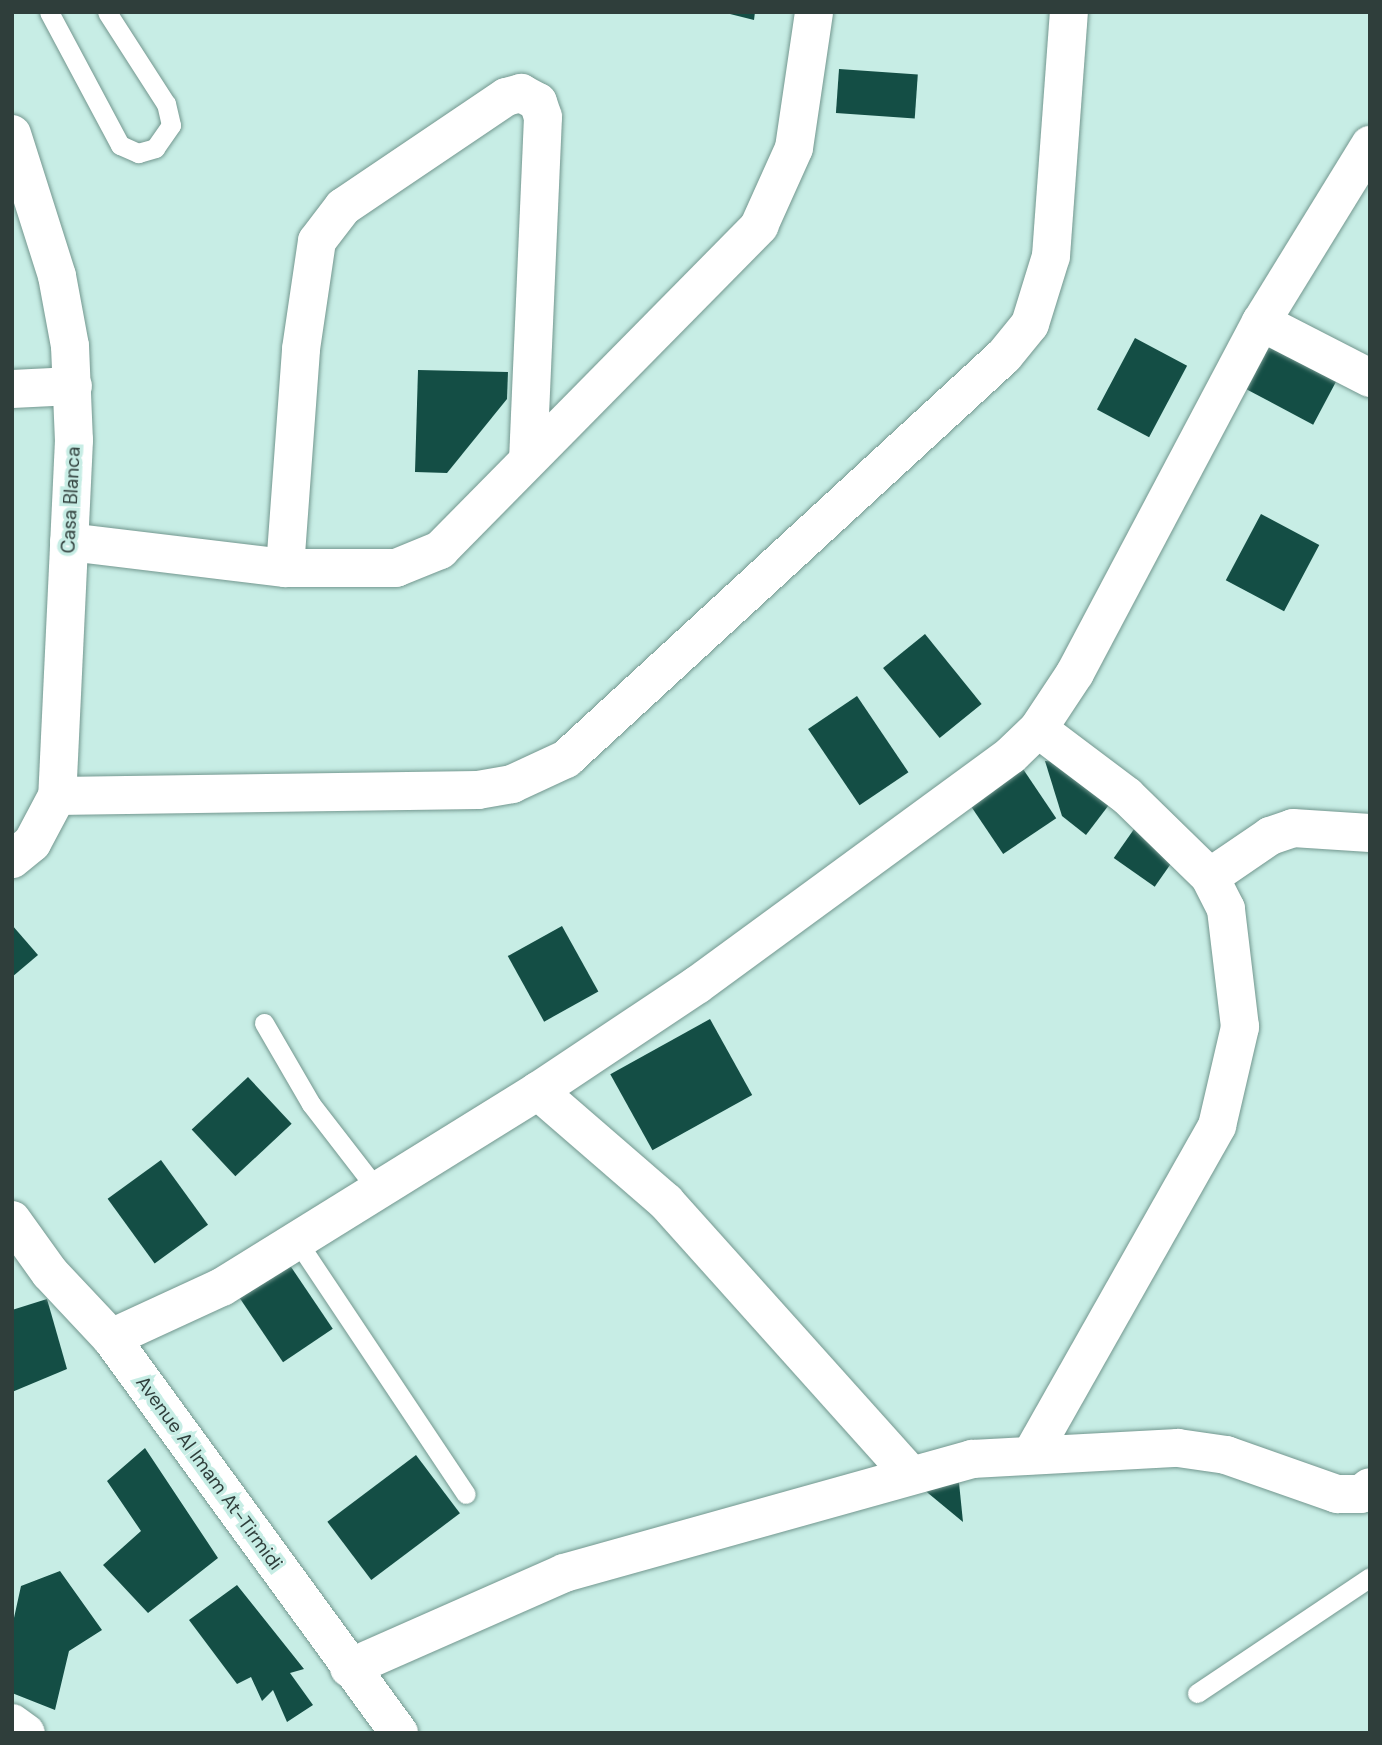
<!DOCTYPE html>
<html>
<head>
<meta charset="utf-8">
<style>
  body { margin:0 }
  #map { position:relative; width:1382px; height:1745px; overflow:hidden; background:#c7ede5; font-family:"DM Sans",sans-serif }
  div>[style] { position:absolute }
  [style*='--x'] { left:calc(var(--x)*1px); top:calc(var(--y)*1px); width:calc(var(--w)*1px); rotate:calc(var(--a)*1deg) }
  .building>* { inset:0; background:#144e45; transform-origin:0 0 }
  .roads { filter:drop-shadow(0 0 2px #73978f) drop-shadow(0 0 2px #73978f) }
  .service>* { height:19px; margin:-9.5px; padding:0 9.5px; transform-origin:9.5px; border-radius:9.5px; background:#fff }
  .minor>* { height:38px; margin:-19px; padding:0 19px; transform-origin:19px; border-radius:19px; background:#fff }
  .tertiary>* { height:38px; margin:-19px; padding:0 19px; transform-origin:19px; border-radius:19px; background:#fff }
  span { translate:-50% -50%; white-space:nowrap; text-align:center; line-height:1.15; -webkit-text-stroke:7px #c7ede5; paint-order:stroke }
  .street-label { font-size:19px; color:#2f3e3b }
  .frame { position:absolute; inset:0; border:14px solid #2f3e3b; pointer-events:none }
</style>
</head>
<body>
<div id="map">
  <div class="building">
    <i style="clip-path:polygon(722px 12px,755px 12px,754px 20px)"></i>
    <i style="left:839px;top:69px;width:79px;height:44px;rotate:4deg"></i>
    <i style="left:1135px;top:338px;width:59px;height:81px;rotate:28deg"></i>
    <i style="left:1267px;top:339px;width:81px;height:54px;rotate:28deg"></i>
    <i style="clip-path:polygon(418px 370px,508px 372px,507px 399px,447px 473px,415px 472px)"></i>
    <i style="left:1261px;top:514px;width:66px;height:75px;rotate:28deg"></i>
    <i style="left:925px;top:634px;width:90px;height:54px;rotate:51deg"></i>
    <i style="left:857px;top:696px;width:92px;height:59px;rotate:56deg"></i>
    <i style="clip-path:polygon(1045px 761px,1085px 764px,1118px 793px,1086px 835px,1062px 816px)"></i>
    <i style="left:1021px;top:766px;width:63px;height:64px;rotate:56deg"></i>
    <i style="left:1139px;top:822px;width:50px;height:44px;rotate:35deg"></i>
    <i style="clip-path:polygon(12px 925px,38px 955px,12px 977px)"></i>
    <i style="left:562px;top:926px;width:75px;height:62px;rotate:61deg"></i>
    <i style="left:710px;top:1019px;width:87px;height:114px;rotate:61deg"></i>
    <i style="left:248px;top:1077px;width:64px;height:77px;rotate:47deg"></i>
    <i style="left:161px;top:1160px;width:80px;height:66px;rotate:54deg"></i>
    <i style="left:283px;top:1255px;width:89px;height:60px;rotate:56deg"></i>
    <i style="clip-path:polygon(47px 1299px,67px 1369px,12px 1392px,12px 1310px)"></i>
    <i style="clip-path:polygon(145px 1448px,218px 1558px,148px 1613px,103px 1565px,141px 1531px,107px 1481px)"></i>
    <i style="left:416px;top:1455px;width:73px;height:111px;rotate:53deg"></i>
    <i style="clip-path:polygon(958px 1473px,963px 1522px,911px 1479px)"></i>
    <i style="clip-path:polygon(60px 1571px,102px 1630px,69px 1651px,55px 1710px,12px 1693px,12px 1627px,21px 1586px)"></i>
    <i style="clip-path:polygon(237px 1585px,304px 1669px,290px 1673px,313px 1705px,287px 1722px,273px 1690px,262px 1701px,251px 1677px,237px 1684px,189px 1620px)"></i>
  </div>
  <div class="roads">
    <div class="service">
      <i style="--x:49;--y:12;--w:151;--a:61.9"></i>
      <i style="--x:120;--y:145;--w:20;--a:24"></i>
      <i style="--x:138;--y:153;--w:18;--a:-16"></i>
      <i style="--x:155;--y:148;--w:28;--a:-55"></i>
      <i style="--x:171;--y:125;--w:22;--a:-103"></i>
      <i style="--x:166;--y:104;--w:109;--a:-122.7"></i>
      <i style="--x:264;--y:1023;--w:94;--a:59.9"></i>
      <i style="--x:311;--y:1104;--w:111;--a:52.3"></i>
      <i style="--x:297;--y:1241;--w:304;--a:56.3"></i>
      <i style="--x:1197;--y:1693;--w:208;--a:-33.8"></i>
    </div>
    <div class="minor">
      <i style="--x:12;--y:134;--w:149;--a:72.4"></i>
      <i style="--x:57;--y:276;--w:71;--a:79.5"></i>
      <i style="--x:70;--y:346;--w:94;--a:87.6"></i>
      <i style="--x:74;--y:440;--w:356;--a:92.7"></i>
      <i style="--x:57;--y:796;--w:53;--a:118"></i>
      <i style="--x:32;--y:843;--w:26;--a:141"></i>
      <i style="--x:1261;--y:322;--w:123;--a:27.2"></i>
      <i style="--x:12;--y:389;--w:61;--a:-2.8"></i>
      <i style="--x:69;--y:542;--w:218;--a:6.9"></i>
      <i style="--x:285;--y:568;--w:111;--a:0"></i>
      <i style="--x:396;--y:568;--w:48;--a:-22.2"></i>
      <i style="--x:440;--y:550;--w:455;--a:-45.4"></i>
      <i style="--x:759;--y:226;--w:85;--a:-65.8"></i>
      <i style="--x:794;--y:148;--w:137;--a:-81.6"></i>
      <i style="--x:285;--y:568;--w:220;--a:-85.8"></i>
      <i style="--x:301;--y:349;--w:109;--a:-81.6"></i>
      <i style="--x:317;--y:241;--w:43;--a:-52.6"></i>
      <i style="--x:343;--y:207;--w:197;--a:-34"></i>
      <i style="--x:506;--y:97;--w:16;--a:-15"></i>
      <i style="--x:521;--y:93;--w:19;--a:28"></i>
      <i style="--x:538;--y:102;--w:16;--a:72"></i>
      <i style="--x:543;--y:117;--w:338;--a:92.5"></i>
      <i style="--x:57;--y:796;--w:421;--a:-0.8"></i>
      <i style="--x:478;--y:790;--w:35;--a:-10"></i>
      <i style="--x:512;--y:784;--w:60;--a:-24.8"></i>
      <i style="--x:566;--y:759;--w:595;--a:-42.62"></i>
      <i style="--x:1004;--y:356;--w:41;--a:-50.9"></i>
      <i style="--x:1030;--y:324;--w:71;--a:-72.8"></i>
      <i style="--x:1051;--y:256;--w:245;--a:-85.8"></i>
      <i style="--x:1210;--y:877;--w:73;--a:-34.3"></i>
      <i style="--x:1270;--y:836;--w:24;--a:-19"></i>
      <i style="--x:1293;--y:828;--w:77;--a:3.7"></i>
      <i style="--x:538;--y:1091;--w:169;--a:40.9"></i>
      <i style="--x:666;--y:1202;--w:364;--a:48.1"></i>
      <i style="--x:111;--y:1338;--w:122;--a:-24.7"></i>
      <i style="--x:222;--y:1287;--w:372;--a:-31.8"></i>
      <i style="--x:538;--y:1091;--w:191;--a:-33.7"></i>
      <i style="--x:697;--y:985;--w:389;--a:-36.2"></i>
      <i style="--x:1011;--y:755;--w:37;--a:-44"></i>
      <i style="--x:1038;--y:729;--w:67;--a:-56.5"></i>
      <i style="--x:1075;--y:673;--w:397;--a:-62.1"></i>
      <i style="--x:1261;--y:322;--w:208;--a:-58.4"></i>
      <i style="--x:1031;--y:1455;--w:378;--a:-60.5"></i>
      <i style="--x:1217;--y:1126;--w:102;--a:-76.9"></i>
      <i style="--x:1240;--y:1027;--w:119;--a:-96.8"></i>
      <i style="--x:1226;--y:909;--w:36;--a:-117"></i>
      <i style="--x:1210;--y:877;--w:116;--a:-135.7"></i>
      <i style="--x:1127;--y:796;--w:111;--a:-143"></i>
      <i style="--x:349;--y:1668;--w:235;--a:-23.8"></i>
      <i style="--x:564;--y:1573;--w:424;--a:-15.6"></i>
      <i style="--x:972;--y:1459;--w:206;--a:-3.1"></i>
      <i style="--x:1178;--y:1448;--w:49;--a:8.3"></i>
      <i style="--x:1226;--y:1455;--w:118;--a:19.4"></i>
      <i style="--x:1337;--y:1494;--w:24;--a:0"></i>
      <i style="--x:1361;--y:1494;--w:11;--a:-38"></i>
      <i style="--x:12;--y:1723;--w:17;--a:36"></i>
    </div>
    <div class="tertiary">
      <i style="--x:12;--y:1220;--w:65;--a:54.4"></i>
      <i style="--x:50;--y:1273;--w:89;--a:46.8"></i>
      <i style="--x:111;--y:1338;--w:489;--a:53.9"></i>
    </div>
  </div>
  <div class="street-label">
    <span style="left:71px;top:500px;rotate:-87deg">Casa Blanca</span>
    <span style="left:209px;top:1473px;rotate:54deg">Avenue Al Imam At-Tirmidi</span>
  </div>
  <div class="frame"></div>
</div>
</body>
</html>
